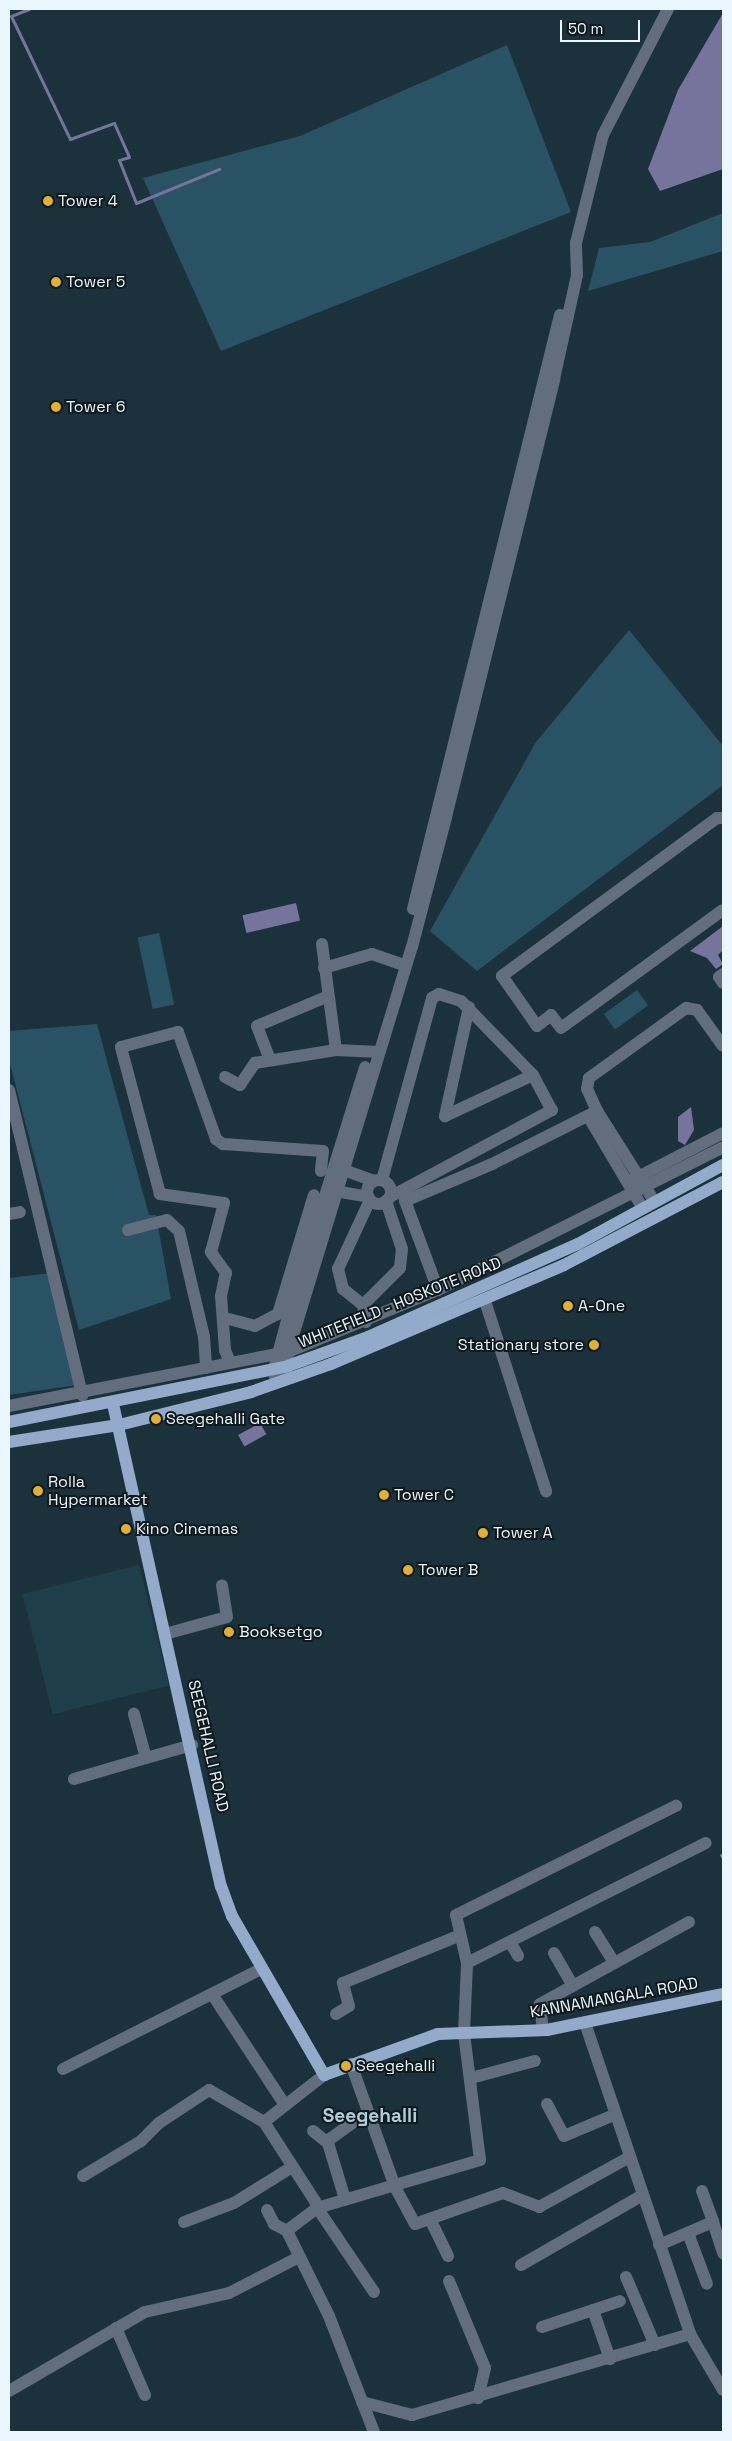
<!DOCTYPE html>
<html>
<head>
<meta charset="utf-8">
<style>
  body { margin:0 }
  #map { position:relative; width:732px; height:2441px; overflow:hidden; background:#1b323c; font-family:"Space Grotesk",sans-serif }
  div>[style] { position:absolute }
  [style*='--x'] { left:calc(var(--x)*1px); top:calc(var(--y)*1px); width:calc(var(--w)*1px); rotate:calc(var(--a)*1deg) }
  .built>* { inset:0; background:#1f3e4c; transform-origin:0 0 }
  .green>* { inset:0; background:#295265; transform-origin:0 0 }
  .water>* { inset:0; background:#76749d; transform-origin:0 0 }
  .stream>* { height:3px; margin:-1.5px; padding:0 1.5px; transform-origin:1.5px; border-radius:1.5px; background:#76749d }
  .minor>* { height:12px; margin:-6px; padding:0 6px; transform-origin:6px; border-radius:6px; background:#626d7d }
  .minor>.ring { margin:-6px; padding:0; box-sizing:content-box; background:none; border:12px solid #626d7d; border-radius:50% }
  .major>* { height:12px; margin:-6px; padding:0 6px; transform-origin:6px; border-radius:6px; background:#94aacb }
  .dots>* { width:14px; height:14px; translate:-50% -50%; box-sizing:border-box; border:2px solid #0e181d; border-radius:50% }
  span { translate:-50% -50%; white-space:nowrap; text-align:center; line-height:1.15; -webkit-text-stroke:4px #0e181d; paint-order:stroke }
  .poi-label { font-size:16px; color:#eaf7fe }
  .left { translate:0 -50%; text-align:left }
  .right { translate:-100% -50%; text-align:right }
  .street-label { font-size:16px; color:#eaf7fe }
  .quarter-label { font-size:19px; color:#b2cdda; font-weight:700 }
  .frame { position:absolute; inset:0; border:10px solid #eaf7fe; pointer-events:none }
  .scale { position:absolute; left:560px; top:20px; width:80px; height:22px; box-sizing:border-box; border:2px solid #eaf7fe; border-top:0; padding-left:6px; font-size:15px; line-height:18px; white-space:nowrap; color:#eaf7fe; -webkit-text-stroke:4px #0e181d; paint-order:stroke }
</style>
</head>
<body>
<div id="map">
  <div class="built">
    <i style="left:139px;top:1565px;width:124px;height:120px;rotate:76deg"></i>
  </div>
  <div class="green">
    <i style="clip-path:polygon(507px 45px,571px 212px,221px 351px,143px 178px,300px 136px)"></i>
    <i style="clip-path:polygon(723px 213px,723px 251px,588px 291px,599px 248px,650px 242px)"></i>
    <i style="clip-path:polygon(629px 630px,723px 746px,723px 785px,477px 971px,430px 931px,536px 742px)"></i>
    <i style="left:159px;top:933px;width:73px;height:22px;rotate:78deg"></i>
    <i style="left:637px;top:990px;width:19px;height:41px;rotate:54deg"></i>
    <i style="clip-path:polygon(97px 1024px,149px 1215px,156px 1215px,171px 1299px,79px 1330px,9px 1060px,9px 1031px)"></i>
    <i style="clip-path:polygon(51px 1273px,77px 1385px,9px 1395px,9px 1278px)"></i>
  </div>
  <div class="water">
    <i style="clip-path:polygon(723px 13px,723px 169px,660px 191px,648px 169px,678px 90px)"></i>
    <i style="left:296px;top:903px;width:18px;height:55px;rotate:77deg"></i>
    <i style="clip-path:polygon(723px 926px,723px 950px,718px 955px,723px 964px,716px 969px,707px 958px,690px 951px)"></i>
    <i style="clip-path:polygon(691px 1107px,694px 1130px,685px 1145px,678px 1141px,678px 1117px)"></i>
    <i style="left:260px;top:1423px;width:13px;height:25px;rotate:61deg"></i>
  </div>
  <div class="stream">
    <i style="--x:29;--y:9;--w:19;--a:159"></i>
    <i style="--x:11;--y:16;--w:136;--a:64.4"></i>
    <i style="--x:70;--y:139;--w:47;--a:-20"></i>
    <i style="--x:114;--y:123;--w:37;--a:66"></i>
    <i style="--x:129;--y:157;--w:10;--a:163"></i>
    <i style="--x:119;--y:160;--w:46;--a:68.4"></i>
    <i style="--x:136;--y:203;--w:90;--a:-22.3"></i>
    <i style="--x:721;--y:1855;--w:4;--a:56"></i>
  </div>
  <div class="minor">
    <i style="--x:723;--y:818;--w:6;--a:180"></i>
    <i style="--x:717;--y:818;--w:267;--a:143.7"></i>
    <i style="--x:502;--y:976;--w:61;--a:55"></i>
    <i style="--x:537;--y:1026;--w:18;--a:-38"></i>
    <i style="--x:551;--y:1015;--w:16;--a:52"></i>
    <i style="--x:561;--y:1028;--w:200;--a:-36.1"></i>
    <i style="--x:413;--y:909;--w:612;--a:-76.1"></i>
    <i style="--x:322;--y:944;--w:107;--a:82.5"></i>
    <i style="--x:324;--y:968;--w:50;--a:-16.3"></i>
    <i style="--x:372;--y:954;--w:36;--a:19"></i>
    <i style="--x:723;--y:974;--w:5;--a:143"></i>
    <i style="--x:719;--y:977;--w:7;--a:56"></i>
    <i style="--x:469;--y:1007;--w:112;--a:102.4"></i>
    <i style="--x:445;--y:1116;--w:97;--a:-25"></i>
    <i style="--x:270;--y:1060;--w:36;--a:-111"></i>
    <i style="--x:257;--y:1026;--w:75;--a:-22.8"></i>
    <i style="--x:225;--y:1077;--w:17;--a:28"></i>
    <i style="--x:240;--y:1085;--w:27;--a:-56"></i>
    <i style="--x:255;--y:1063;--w:82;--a:-9.1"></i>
    <i style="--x:336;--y:1050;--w:43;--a:2.7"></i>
    <i style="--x:9;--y:1090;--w:314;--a:76.5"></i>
    <i style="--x:588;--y:1116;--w:100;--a:59.3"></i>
    <i style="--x:341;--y:1169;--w:35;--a:20"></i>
    <i style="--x:382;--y:1180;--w:189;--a:-74.6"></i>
    <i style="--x:432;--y:998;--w:8;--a:-30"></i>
    <i style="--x:439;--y:994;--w:23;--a:18"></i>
    <i style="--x:461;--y:1001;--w:103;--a:45.8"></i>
    <i style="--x:533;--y:1075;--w:40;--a:62"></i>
    <i style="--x:552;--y:1110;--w:184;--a:151.8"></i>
    <i style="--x:632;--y:1180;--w:102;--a:-27.3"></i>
    <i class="ring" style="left:367px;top:1180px;width:12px;height:12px"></i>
    <i style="--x:335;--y:1191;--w:34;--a:10"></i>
    <i style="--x:651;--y:1196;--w:101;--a:-122.4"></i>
    <i style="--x:597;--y:1111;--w:24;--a:-114"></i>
    <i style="--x:587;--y:1089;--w:11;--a:-80"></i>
    <i style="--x:589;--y:1078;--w:120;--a:-35.8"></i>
    <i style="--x:686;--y:1008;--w:11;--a:10"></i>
    <i style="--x:697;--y:1010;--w:44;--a:54.2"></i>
    <i style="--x:9;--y:1214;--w:11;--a:-10"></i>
    <i style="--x:128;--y:1230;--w:40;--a:-14.4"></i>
    <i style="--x:167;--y:1220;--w:16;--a:43"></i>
    <i style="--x:179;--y:1231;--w:109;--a:76.7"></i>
    <i style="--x:204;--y:1337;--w:31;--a:86"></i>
    <i style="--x:438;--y:1290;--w:95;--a:-110.3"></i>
    <i style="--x:405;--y:1201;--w:95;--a:-23"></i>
    <i style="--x:492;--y:1164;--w:118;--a:-26.8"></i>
    <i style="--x:485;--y:1301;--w:200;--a:72.2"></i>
    <i style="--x:363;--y:1305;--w:26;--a:-141"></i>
    <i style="--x:343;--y:1289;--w:21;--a:-104"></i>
    <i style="--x:338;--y:1269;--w:76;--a:-65.1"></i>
    <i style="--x:225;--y:1318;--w:31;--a:15"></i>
    <i style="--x:255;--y:1326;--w:26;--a:-28"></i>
    <i style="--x:278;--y:1314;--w:124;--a:-73.2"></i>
    <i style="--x:366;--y:1322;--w:17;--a:-100"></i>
    <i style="--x:363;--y:1305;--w:52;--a:-45"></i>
    <i style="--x:400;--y:1268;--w:19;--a:-84"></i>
    <i style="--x:402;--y:1249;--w:51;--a:-108.4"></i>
    <i style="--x:230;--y:1362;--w:13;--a:-113"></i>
    <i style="--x:225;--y:1350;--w:54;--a:-94.2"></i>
    <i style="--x:221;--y:1296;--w:24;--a:-78"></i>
    <i style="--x:226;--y:1273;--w:26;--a:-126"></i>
    <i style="--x:211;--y:1252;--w:51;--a:-75.1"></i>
    <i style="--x:224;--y:1203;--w:65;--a:-172"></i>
    <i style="--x:160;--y:1194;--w:152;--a:-104.9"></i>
    <i style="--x:121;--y:1047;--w:59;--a:-14.7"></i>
    <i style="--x:178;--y:1032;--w:114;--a:70.4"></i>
    <i style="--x:216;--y:1139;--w:9;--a:36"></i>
    <i style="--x:223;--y:1144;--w:100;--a:4"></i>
    <i style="--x:323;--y:1151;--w:20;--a:96"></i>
    <i style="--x:286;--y:1375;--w:23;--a:-85"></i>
    <i style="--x:288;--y:1352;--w:424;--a:-73"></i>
    <i style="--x:412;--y:947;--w:134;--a:-75.3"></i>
    <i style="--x:446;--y:817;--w:451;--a:-76.1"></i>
    <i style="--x:554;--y:379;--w:107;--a:-77.5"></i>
    <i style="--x:577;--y:275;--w:32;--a:-92"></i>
    <i style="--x:576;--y:243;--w:111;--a:-76"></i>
    <i style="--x:603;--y:135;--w:142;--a:-62.7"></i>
    <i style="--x:276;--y:1383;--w:14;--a:-98"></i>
    <i style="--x:274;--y:1369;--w:69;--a:-75"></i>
    <i style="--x:292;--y:1302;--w:246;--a:-72.7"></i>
    <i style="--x:9;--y:1406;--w:284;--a:-11"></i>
    <i style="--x:288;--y:1352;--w:162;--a:-22.5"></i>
    <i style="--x:438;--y:1290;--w:319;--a:-26.6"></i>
    <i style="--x:165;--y:1634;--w:64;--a:-15.3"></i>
    <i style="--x:227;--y:1617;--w:32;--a:-99"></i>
    <i style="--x:146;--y:1758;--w:48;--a:-15.8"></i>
    <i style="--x:74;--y:1779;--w:75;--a:-16.3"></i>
    <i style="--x:146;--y:1758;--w:46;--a:-105.3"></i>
    <i style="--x:595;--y:1932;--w:36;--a:58"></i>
    <i style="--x:510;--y:1942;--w:16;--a:60"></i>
    <i style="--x:554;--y:1953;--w:38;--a:60"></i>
    <i style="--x:467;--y:1963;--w:267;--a:-26.7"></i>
    <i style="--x:212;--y:1994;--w:133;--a:56.7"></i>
    <i style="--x:336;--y:2014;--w:15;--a:-32"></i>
    <i style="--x:349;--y:2006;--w:24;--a:-105"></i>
    <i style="--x:343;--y:1983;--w:124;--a:-22.2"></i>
    <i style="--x:585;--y:2023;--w:328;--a:71.3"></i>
    <i style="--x:690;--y:2334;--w:65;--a:59.5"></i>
    <i style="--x:543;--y:2030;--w:26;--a:-97"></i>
    <i style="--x:540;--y:2004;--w:170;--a:-28.8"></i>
    <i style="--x:351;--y:2064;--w:131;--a:70.3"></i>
    <i style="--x:395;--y:2187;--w:42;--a:61.6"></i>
    <i style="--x:415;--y:2224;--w:93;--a:-19.4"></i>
    <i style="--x:503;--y:2193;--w:39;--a:21"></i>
    <i style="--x:539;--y:2207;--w:102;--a:-28.8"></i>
    <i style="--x:63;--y:2069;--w:222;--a:-26.8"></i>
    <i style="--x:471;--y:2078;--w:66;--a:-14.9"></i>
    <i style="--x:547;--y:2104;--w:36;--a:62"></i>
    <i style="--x:564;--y:2136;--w:54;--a:-22.8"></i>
    <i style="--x:264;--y:2122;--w:94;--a:57.2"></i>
    <i style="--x:315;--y:2201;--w:7;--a:74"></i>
    <i style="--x:317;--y:2208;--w:38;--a:143"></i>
    <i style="--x:287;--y:2231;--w:95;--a:63.7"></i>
    <i style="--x:329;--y:2316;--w:124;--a:68.8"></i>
    <i style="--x:264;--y:2122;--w:76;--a:-38.1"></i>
    <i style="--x:313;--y:2131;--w:19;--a:39"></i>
    <i style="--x:328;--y:2143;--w:59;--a:73.1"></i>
    <i style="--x:327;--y:2141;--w:50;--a:-35.3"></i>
    <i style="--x:83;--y:2176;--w:68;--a:-31.1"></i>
    <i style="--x:141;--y:2141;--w:25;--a:-45"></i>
    <i style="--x:159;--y:2123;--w:60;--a:-33.4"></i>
    <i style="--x:209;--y:2090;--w:64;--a:30.2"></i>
    <i style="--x:702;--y:2191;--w:33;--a:70"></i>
    <i style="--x:317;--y:2208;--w:170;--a:-16.4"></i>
    <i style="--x:480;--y:2160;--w:128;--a:-97.2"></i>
    <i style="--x:464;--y:2033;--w:70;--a:-87.5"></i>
    <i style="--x:467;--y:1963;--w:49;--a:-102.9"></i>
    <i style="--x:456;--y:1915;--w:246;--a:-26.4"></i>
    <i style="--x:318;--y:2209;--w:100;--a:56"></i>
    <i style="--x:267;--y:2210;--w:16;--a:63"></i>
    <i style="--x:274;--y:2224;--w:15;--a:28"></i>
    <i style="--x:431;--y:2221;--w:39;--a:64"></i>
    <i style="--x:184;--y:2222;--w:53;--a:-20.8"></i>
    <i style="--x:234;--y:2203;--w:68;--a:-31.8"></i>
    <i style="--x:688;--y:2233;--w:54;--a:69.6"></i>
    <i style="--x:659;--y:2245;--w:59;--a:-23.1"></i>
    <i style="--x:713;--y:2222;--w:33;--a:72"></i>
    <i style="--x:521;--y:2265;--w:138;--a:-29.9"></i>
    <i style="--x:626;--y:2277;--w:74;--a:66.9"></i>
    <i style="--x:449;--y:2281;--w:94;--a:67.5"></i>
    <i style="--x:485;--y:2368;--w:31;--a:103"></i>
    <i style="--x:593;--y:2310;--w:52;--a:70.9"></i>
    <i style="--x:542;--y:2327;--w:82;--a:-18.4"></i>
    <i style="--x:116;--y:2328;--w:73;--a:66.6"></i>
    <i style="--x:9;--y:2391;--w:157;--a:-30.2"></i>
    <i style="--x:145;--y:2312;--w:86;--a:-12.7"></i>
    <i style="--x:229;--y:2293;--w:76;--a:-27.2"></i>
    <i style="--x:362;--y:2402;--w:52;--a:14.6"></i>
    <i style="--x:412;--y:2415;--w:290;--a:-16.2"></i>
  </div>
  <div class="major">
    <i style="--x:113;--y:1404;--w:494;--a:77.4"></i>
    <i style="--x:221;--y:1886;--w:32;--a:70"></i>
    <i style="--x:232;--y:1916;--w:184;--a:59.9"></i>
    <i style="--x:324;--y:2075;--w:121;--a:-19.8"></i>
    <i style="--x:438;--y:2034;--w:109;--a:-2.1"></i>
    <i style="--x:547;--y:2030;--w:180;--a:-11.6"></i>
    <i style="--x:9;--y:1422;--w:281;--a:-11.3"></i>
    <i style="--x:285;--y:1367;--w:88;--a:-19.9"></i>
    <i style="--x:368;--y:1337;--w:230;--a:-23.9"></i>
    <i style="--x:578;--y:1244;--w:165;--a:-28.6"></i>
    <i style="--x:9;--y:1442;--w:111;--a:-8.8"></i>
    <i style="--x:119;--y:1425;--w:136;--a:-14"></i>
    <i style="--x:251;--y:1392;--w:85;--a:-19.3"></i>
    <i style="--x:331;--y:1364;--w:253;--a:-23"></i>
    <i style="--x:564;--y:1265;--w:179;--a:-27.6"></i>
  </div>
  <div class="dots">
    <i style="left:48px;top:201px;background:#e1af34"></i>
    <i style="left:56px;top:282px;background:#e1af34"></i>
    <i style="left:56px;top:407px;background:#e1af34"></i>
    <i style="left:568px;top:1306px;background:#e1af34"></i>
    <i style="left:594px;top:1345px;background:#e1af34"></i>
    <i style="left:156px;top:1419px;background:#e1af34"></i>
    <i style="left:38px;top:1491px;background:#e1af34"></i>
    <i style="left:384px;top:1495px;background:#e1af34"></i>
    <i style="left:126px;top:1529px;background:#e1af34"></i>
    <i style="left:483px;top:1533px;background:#e1af34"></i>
    <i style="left:408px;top:1570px;background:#e1af34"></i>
    <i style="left:229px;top:1632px;background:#e1af34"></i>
    <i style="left:346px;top:2066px;background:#e1af34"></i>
  </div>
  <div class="poi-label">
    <span class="left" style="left:58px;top:201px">Tower 4</span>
    <span class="left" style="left:66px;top:282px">Tower 5</span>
    <span class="left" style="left:66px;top:407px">Tower 6</span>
    <span class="left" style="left:578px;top:1306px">A-One</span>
    <span class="right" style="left:584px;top:1345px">Stationary store</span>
    <span class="left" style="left:166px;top:1419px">Seegehalli Gate</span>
    <span class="left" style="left:48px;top:1491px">Rolla<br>Hypermarket</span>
    <span class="left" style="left:394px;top:1495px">Tower C</span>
    <span class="left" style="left:136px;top:1529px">Kino Cinemas</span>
    <span class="left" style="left:493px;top:1533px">Tower A</span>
    <span class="left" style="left:418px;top:1570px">Tower B</span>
    <span class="left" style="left:239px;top:1632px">Booksetgo</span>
    <span class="left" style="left:356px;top:2066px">Seegehalli</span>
  </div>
  <div class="street-label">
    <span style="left:400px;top:1303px;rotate:-22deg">WHITEFIELD - HOSKOTE ROAD</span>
    <span style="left:208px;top:1746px;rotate:77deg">SEEGEHALLI ROAD</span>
    <span style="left:614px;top:1998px;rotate:-10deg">KANNAMANGALA ROAD</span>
  </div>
  <div class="quarter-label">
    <span style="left:370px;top:2116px">Seegehalli</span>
  </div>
  <div class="frame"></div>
  <div class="scale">50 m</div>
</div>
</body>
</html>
